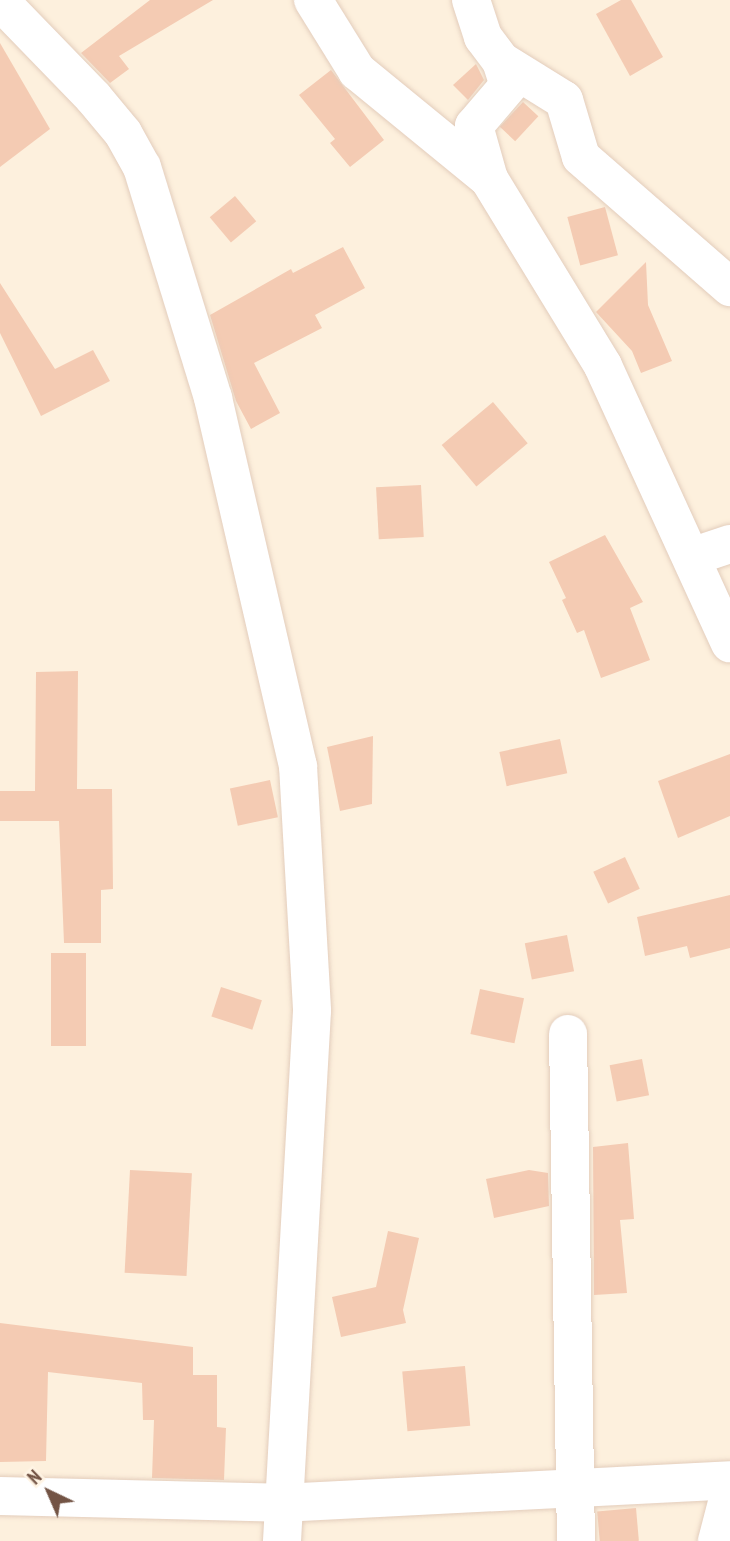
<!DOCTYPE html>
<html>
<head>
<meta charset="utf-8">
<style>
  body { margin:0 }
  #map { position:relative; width:730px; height:1541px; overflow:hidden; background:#fdf0dd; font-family:"PT Sans Narrow",sans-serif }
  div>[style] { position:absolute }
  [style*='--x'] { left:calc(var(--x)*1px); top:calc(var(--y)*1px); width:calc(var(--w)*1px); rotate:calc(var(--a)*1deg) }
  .building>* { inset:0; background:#f4cbb3; transform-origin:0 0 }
  .roads { filter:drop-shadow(0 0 2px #e3cdbc) drop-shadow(0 0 2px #e3cdbc) }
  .minor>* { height:38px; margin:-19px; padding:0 19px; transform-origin:19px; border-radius:19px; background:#fff }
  span { translate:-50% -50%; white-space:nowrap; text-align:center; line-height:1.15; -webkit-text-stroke:5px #fff4e4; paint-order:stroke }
  .north { position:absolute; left:14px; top:1457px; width:70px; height:70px; -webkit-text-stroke:5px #fff4e4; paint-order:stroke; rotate:316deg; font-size:19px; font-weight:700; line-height:28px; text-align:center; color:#735445 }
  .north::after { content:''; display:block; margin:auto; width:24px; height:32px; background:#735445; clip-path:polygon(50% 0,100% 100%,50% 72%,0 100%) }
</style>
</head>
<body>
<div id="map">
  <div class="building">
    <i style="clip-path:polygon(150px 0,213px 0,119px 56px,129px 69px,110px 83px,81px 53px)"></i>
    <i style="clip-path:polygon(621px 0,631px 0,663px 57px,630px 76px,596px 14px)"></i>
    <i style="clip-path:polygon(0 43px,50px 129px,0 167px)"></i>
    <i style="clip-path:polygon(476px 64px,484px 80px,468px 100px,453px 85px)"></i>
    <i style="clip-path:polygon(331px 70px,384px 140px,350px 167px,330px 143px,335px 139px,299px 95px)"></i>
    <i style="left:523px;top:102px;width:21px;height:34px;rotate:43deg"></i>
    <i style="left:235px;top:196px;width:33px;height:33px;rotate:50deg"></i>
    <i style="left:605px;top:207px;width:50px;height:39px;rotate:75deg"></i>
    <i style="clip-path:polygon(343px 247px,365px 288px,315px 315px,322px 328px,254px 363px,280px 413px,251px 429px,236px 401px,210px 315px,291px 269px,293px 273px)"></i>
    <i style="clip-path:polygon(646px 262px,648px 305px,672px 361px,641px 373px,632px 351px,596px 312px)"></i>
    <i style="clip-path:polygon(0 283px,55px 369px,93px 350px,110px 381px,41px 416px,0 333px)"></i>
    <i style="left:493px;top:402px;width:54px;height:67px;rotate:50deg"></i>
    <i style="left:421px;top:485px;width:52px;height:45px;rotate:87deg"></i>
    <i style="clip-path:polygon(605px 535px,643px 602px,630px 608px,650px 660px,601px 678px,584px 630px,577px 633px,562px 600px,566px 598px,549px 562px)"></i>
    <i style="clip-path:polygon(78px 671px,77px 789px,112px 789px,113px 889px,101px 890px,101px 943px,64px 943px,59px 821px,0 821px,0 791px,35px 791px,36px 672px)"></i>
    <i style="clip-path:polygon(373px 736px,372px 804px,340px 811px,327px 747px)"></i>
    <i style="left:560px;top:739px;width:35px;height:62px;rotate:78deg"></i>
    <i style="clip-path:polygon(730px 754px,730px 816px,678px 838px,658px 781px)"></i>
    <i style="left:270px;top:780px;width:38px;height:41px;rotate:78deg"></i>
    <i style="left:625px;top:857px;width:35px;height:35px;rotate:65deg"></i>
    <i style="clip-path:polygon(730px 895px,730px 948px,690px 958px,687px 946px,645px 956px,637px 917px)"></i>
    <i style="left:567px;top:935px;width:37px;height:43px;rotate:79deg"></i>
    <i style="left:51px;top:953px;width:35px;height:93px"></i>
    <i style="left:221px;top:987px;width:43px;height:31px;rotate:18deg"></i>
    <i style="left:480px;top:989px;width:45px;height:46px;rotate:12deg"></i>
    <i style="left:642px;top:1059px;width:37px;height:33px;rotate:79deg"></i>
    <i style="clip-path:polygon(628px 1143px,634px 1219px,620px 1220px,627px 1293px,594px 1295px,593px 1147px)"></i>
    <i style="left:130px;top:1170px;width:62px;height:103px;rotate:3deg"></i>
    <i style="clip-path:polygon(529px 1170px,548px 1173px,549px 1206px,494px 1218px,486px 1179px)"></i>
    <i style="clip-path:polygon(388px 1231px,419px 1238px,403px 1310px,406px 1323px,341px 1337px,332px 1297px,376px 1287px)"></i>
    <i style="clip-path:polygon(0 1323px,193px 1347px,193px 1375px,217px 1375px,217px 1427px,226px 1428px,224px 1480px,152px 1478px,154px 1420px,143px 1420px,142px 1383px,48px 1372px,46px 1461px,0 1462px)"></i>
    <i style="left:465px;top:1366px;width:60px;height:63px;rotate:85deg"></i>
    <i style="left:636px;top:1508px;width:33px;height:39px;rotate:85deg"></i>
  </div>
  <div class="roads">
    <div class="minor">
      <i style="--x:313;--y:0;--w:84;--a:58.2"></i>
      <i style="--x:357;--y:71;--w:171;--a:39.3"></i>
      <i style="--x:471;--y:0;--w:39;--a:72"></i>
      <i style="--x:483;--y:37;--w:30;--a:53"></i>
      <i style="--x:501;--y:61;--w:25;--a:72"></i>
      <i style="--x:509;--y:85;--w:54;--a:130.5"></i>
      <i style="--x:474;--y:126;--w:55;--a:74.2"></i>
      <i style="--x:489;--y:179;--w:219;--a:58.6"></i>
      <i style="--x:603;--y:366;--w:305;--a:65.4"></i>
      <i style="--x:0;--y:1;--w:134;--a:45.9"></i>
      <i style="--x:93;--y:97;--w:47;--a:50.2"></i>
      <i style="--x:123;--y:133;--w:39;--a:61"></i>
      <i style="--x:142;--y:167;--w:242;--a:72.9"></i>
      <i style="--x:213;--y:398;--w:378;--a:77"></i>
      <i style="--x:298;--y:766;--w:245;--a:86.7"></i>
      <i style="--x:312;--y:1011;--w:531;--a:93.24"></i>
      <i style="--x:501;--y:61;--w:74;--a:31.8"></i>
      <i style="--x:564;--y:100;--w:59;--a:73.4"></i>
      <i style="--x:581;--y:157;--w:198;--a:41.1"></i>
      <i style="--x:691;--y:557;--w:41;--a:-18.4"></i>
      <i style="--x:568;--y:1034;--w:507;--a:89.1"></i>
      <i style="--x:0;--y:1496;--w:281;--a:1.4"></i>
      <i style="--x:281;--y:1503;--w:450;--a:-2.9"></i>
      <i style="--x:717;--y:1541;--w:52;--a:-75.4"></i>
    </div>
  </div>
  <div class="north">N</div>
</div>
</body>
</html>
